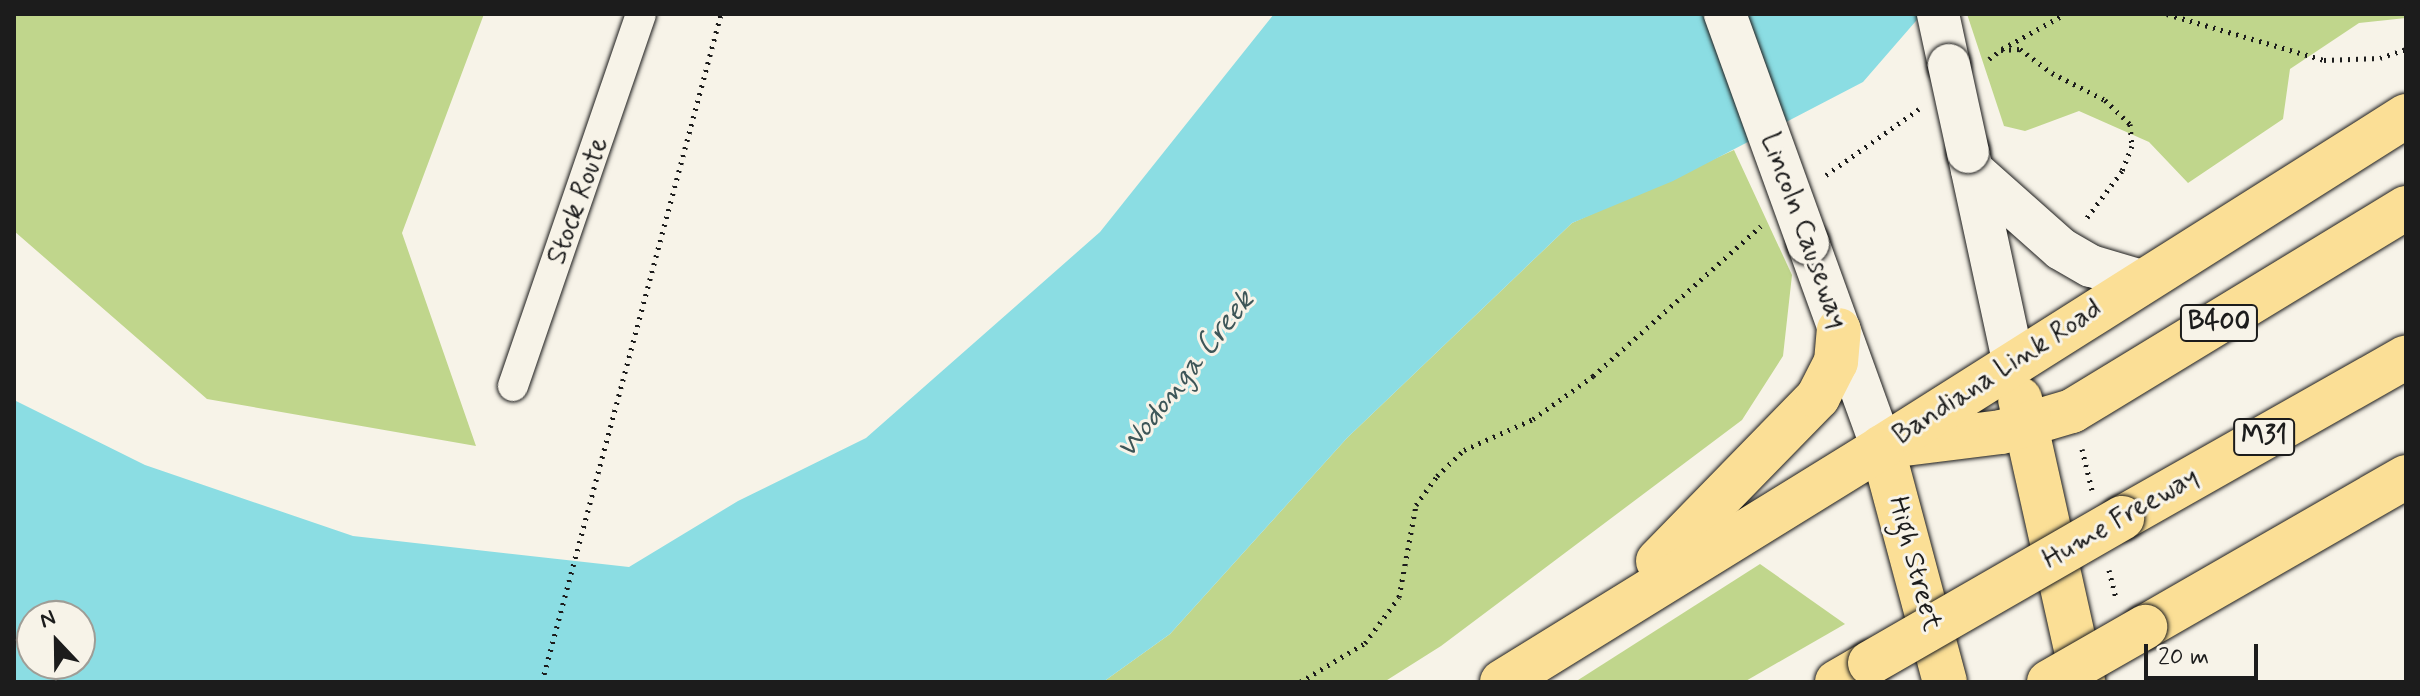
<!DOCTYPE html>
<html>
<head>
<meta charset="utf-8">
<style>
  body { margin:0 }
  #map { position:relative; width:2420px; height:696px; overflow:hidden; background:#f7f3e8; font-family:Mynerve,sans-serif }
  div>[style] { position:absolute }
  [style*='--x'] { left:calc(var(--x)*1px); top:calc(var(--y)*1px); width:calc(var(--w)*1px); rotate:calc(var(--a)*1deg) }
  .green>* { inset:0; background:#c0d68c }
  .water>* { inset:0; background:#8bdde3 }
  .path>* { height:5px; margin-top:-2.5px; transform-origin:0; background:repeating-linear-gradient(90deg,#1c1c1c 0 2px,transparent 0 8px) }
  .roads { filter:drop-shadow(0 0 2px #1c1c1c) drop-shadow(0 0 2px #1c1c1c) }
  .minor>* { height:30px; margin:-15px; padding:0 15px; transform-origin:15px; border-radius:15px; background:#f7f3e8 }
  .secondary>* { height:42px; margin:-21px; padding:0 21px; transform-origin:21px; border-radius:21px; background:#f7f3e8 }
  .primary>* { height:44px; margin:-22px; padding:0 22px; transform-origin:22px; border-radius:22px; background:#fbdf96 }
  .motorway>* { height:44px; margin:-22px; padding:0 22px; transform-origin:22px; border-radius:22px; background:#fbdf96 }
  .bridges { filter:drop-shadow(0 0 2px #1c1c1c) drop-shadow(0 0 2px #1c1c1c) }
  .secondary-bridge>* { height:42px; margin:-21px; padding:0 21px; transform-origin:21px; border-radius:21px; background:#f7f3e8 }
  .motorway-bridge>* { height:44px; margin:-22px; padding:0 22px; transform-origin:22px; border-radius:22px; background:#fbdf96 }
  span { translate:-50% -50%; white-space:nowrap; text-align:center; line-height:1.15; -webkit-text-stroke:6px #f7f3e8; paint-order:stroke }
  .shield-label span { padding:2px 6px; background:#f7f3e8; border:2px solid; border-radius:6px; -webkit-text-stroke-width:0 }
  .shield-label { font-size:26px; color:#1c1c1c; font-weight:700 }
  .street-label { font-size:28px; color:#1c1c1c }
  .water-label { font-size:30px; color:#3d5658; font-style:italic }
  .frame { position:absolute; inset:0; border:16px solid #1c1c1c; pointer-events:none }
  .north { position:absolute; left:16px; top:600px; width:80px; height:80px; box-sizing:border-box; background:#f7f3e8; border:2px solid #9f9d96; border-radius:50%; rotate:338deg; font-size:22px; font-weight:700; line-height:32px; text-align:center; color:#1c1c1c }
  .north::after { content:''; display:block; margin:auto; width:28px; height:36px; background:#1c1c1c; clip-path:polygon(50% 0,100% 100%,50% 72%,0 100%) }
  .scale { position:absolute; left:2144px; top:644px; width:114px; height:36px; box-sizing:border-box; border:4px solid #1c1c1c; border-top:0; padding-left:10px; font-size:24px; line-height:28px; white-space:nowrap; color:#1c1c1c; -webkit-text-stroke:6px #f7f3e8; paint-order:stroke }
</style>
</head>
<body>
<div id="map">
  <div class="green">
    <i style="clip-path:polygon(14px 14px,484px 14px,402px 233px,476px 446px,207px 399px,14px 231px)"></i>
    <i style="clip-path:polygon(1967px 14px,2406px 14px,2406px 18px,2359px 23px,2290px 69px,2283px 119px,2188px 183px,2149px 142px,2079px 111px,2025px 131px,2004px 126px)"></i>
    <i style="clip-path:polygon(1734px 150px,1792px 275px,1783px 356px,1742px 420px,1441px 646px,1384px 682px,1103px 682px,1170px 634px,1347px 438px,1572px 223px)"></i>
    <i style="clip-path:polygon(1760px 564px,1845px 624px,1744px 682px,1575px 682px)"></i>
  </div>
  <div class="water">
    <i style="clip-path:polygon(evenodd,1274px 14px,1922px 14px,1863px 82px,1673px 181px,1572px 223px,1347px 438px,1170px 634px,1103px 682px,14px 682px,14px 400px,145px 465px,353px 536px,629px 567px,738px 501px,866px 438px,1100px 232px,1274px 14px,32px 616px,80px 616px,80px 664px,32px 664px,32px 616px)"></i>
  </div>
  <div class="path">
    <i style="--x:2167;--y:14;--w:164;--a:16.3"></i>
    <i style="--x:2324;--y:60;--w:56;--a:-2"></i>
    <i style="--x:2380;--y:58;--w:28;--a:-19"></i>
    <i style="--x:2002;--y:49;--w:72;--a:-29.1"></i>
    <i style="--x:1989;--y:59;--w:15;--a:-37"></i>
    <i style="--x:2001;--y:50;--w:19;--a:-3"></i>
    <i style="--x:2020;--y:49;--w:40;--a:37"></i>
    <i style="--x:2052;--y:73;--w:59;--a:27"></i>
    <i style="--x:2105;--y:100;--w:35;--a:44"></i>
    <i style="--x:2130;--y:124;--w:22;--a:85"></i>
    <i style="--x:2132;--y:146;--w:27;--a:112"></i>
    <i style="--x:2122;--y:171;--w:60;--a:126.9"></i>
    <i style="--x:1826;--y:175;--w:114;--a:-35.4"></i>
    <i style="--x:2082;--y:449;--w:42;--a:76.3"></i>
    <i style="--x:2109;--y:570;--w:30;--a:76"></i>
    <i style="--x:542;--y:682;--w:692;--a:-75"></i>
    <i style="--x:1300;--y:682;--w:76;--a:-31"></i>
    <i style="--x:1365;--y:643;--w:57;--a:-53.5"></i>
    <i style="--x:1399;--y:597;--w:94;--a:-79.5"></i>
    <i style="--x:1416;--y:505;--w:36;--a:-54"></i>
    <i style="--x:1437;--y:476;--w:37;--a:-44"></i>
    <i style="--x:1464;--y:450;--w:76;--a:-24.2"></i>
    <i style="--x:1533;--y:419;--w:74;--a:-35.6"></i>
    <i style="--x:1593;--y:376;--w:225;--a:-41.8"></i>
  </div>
  <div class="roads">
    <div class="minor">
      <i style="--x:513;--y:386;--w:393;--a:-71"></i>
    </div>
    <div class="secondary">
      <i style="--x:1938;--y:14;--w:52;--a:77.8"></i>
      <i style="--x:1968;--y:152;--w:217;--a:77.8"></i>
      <i style="--x:1972;--y:170;--w:119;--a:41.6"></i>
      <i style="--x:2061;--y:249;--w:34;--a:30"></i>
      <i style="--x:2091;--y:266;--w:52;--a:16.7"></i>
      <i style="--x:1808;--y:243;--w:217;--a:70.1"></i>
    </div>
    <div class="primary">
      <i style="--x:2020;--y:399;--w:290;--a:77.4"></i>
      <i style="--x:1897;--y:445;--w:105;--a:-7.1"></i>
      <i style="--x:2001;--y:432;--w:74;--a:-16.5"></i>
      <i style="--x:2072;--y:411;--w:391;--a:-31.3"></i>
      <i style="--x:1882;--y:447;--w:620;--a:-32.28"></i>
      <i style="--x:1882;--y:447;--w:243;--a:75"></i>
    </div>
    <div class="motorway">
      <i style="--x:2122;--y:518;--w:326;--a:-29.5"></i>
      <i style="--x:1658;--y:561;--w:229;--a:-45.7"></i>
      <i style="--x:1818;--y:397;--w:39;--a:-63"></i>
      <i style="--x:1836;--y:362;--w:32;--a:-85"></i>
      <i style="--x:2145;--y:627;--w:301;--a:-29.9"></i>
      <i style="--x:1502;--y:682;--w:447;--a:-31.7"></i>
      <i style="--x:1837;--y:682;--w:38;--a:-30"></i>
    </div>
  </div>
  <div class="bridges">
    <div class="secondary-bridge">
      <i style="--x:1725;--y:14;--w:244;--a:70.1"></i>
      <i style="--x:1949;--y:65;--w:89;--a:77.7"></i>
    </div>
    <div class="motorway-bridge">
      <i style="--x:1870;--y:663;--w:291;--a:-29.9"></i>
      <i style="--x:2049;--y:682;--w:111;--a:-29.8"></i>
    </div>
  </div>
  <div class="shield-label">
    <span style="left:2219px;top:323px">B400</span>
    <span style="left:2264px;top:437px">M31</span>
  </div>
  <div class="street-label">
    <span style="left:579px;top:201px;rotate:-70deg">Stock Route</span>
    <span style="left:1803px;top:231px;rotate:70deg">Lincoln Causeway</span>
    <span style="left:1998px;top:373px;rotate:-33deg">Bandiana Link Road</span>
    <span style="left:2121px;top:519px;rotate:-30deg">Hume Freeway</span>
    <span style="left:1914px;top:564px;rotate:75deg">High Street</span>
  </div>
  <div class="water-label">
    <span style="left:1186px;top:375px;rotate:-52deg">Wodonga Creek</span>
  </div>
  <div class="frame"></div>
  <div class="north">N</div>
  <div class="scale">20 m</div>
</div>
</body>
</html>
